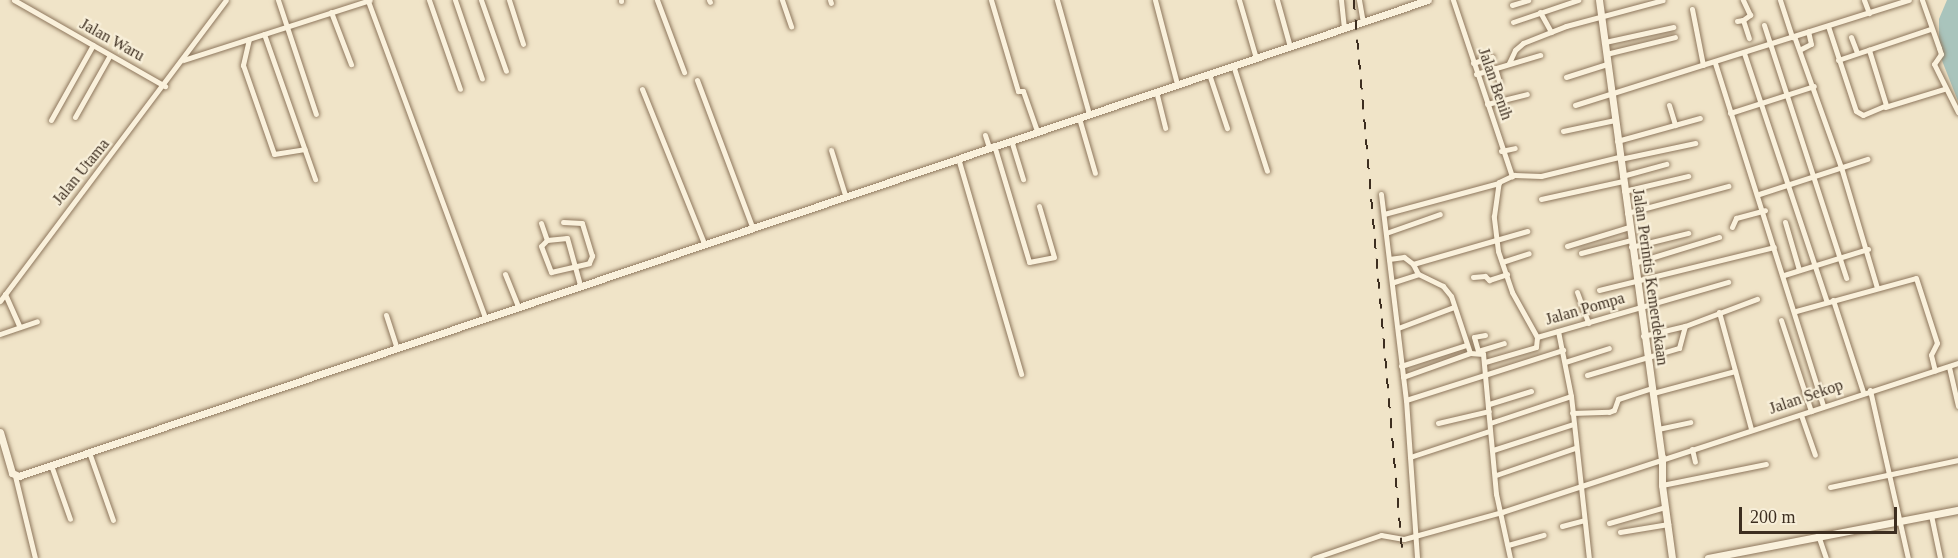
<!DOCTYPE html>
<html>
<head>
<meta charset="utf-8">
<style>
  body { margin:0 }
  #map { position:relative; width:1958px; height:558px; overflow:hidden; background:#f0e4c8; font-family:"Times New Roman",serif }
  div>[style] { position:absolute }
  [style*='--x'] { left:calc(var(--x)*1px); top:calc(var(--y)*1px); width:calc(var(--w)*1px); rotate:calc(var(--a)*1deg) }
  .water>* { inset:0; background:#a9c4bc }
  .roads { filter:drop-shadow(0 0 2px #8d765c) drop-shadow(0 0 2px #8d765c) }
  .minor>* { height:5px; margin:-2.5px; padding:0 2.5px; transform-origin:2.5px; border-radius:2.5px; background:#faf1dc }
  .tertiary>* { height:7px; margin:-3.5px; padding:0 3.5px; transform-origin:3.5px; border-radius:3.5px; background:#faf1dc }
  .rail>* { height:1.5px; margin-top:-0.75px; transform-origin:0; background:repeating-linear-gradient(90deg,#3d2e20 0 10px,transparent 0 20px) }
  span { translate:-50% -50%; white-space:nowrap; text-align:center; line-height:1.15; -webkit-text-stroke:4.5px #f7eed8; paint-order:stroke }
  .street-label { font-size:16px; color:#3d2e20 }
  .scale { position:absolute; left:1739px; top:507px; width:158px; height:27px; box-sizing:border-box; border:3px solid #3d2e20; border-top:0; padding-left:8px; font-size:18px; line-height:21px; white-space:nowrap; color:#3d2e20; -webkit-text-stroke:4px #f7eed8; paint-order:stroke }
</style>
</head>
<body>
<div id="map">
  <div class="water">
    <i style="clip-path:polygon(1947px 0,1958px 0,1958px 101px,1939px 53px,1939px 19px)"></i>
  </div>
  <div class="roads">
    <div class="minor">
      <i style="--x:14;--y:0;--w:174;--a:29.7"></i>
      <i style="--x:278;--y:0;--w:120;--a:71.6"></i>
      <i style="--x:429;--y:0;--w:94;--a:70.8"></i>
      <i style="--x:455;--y:0;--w:83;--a:71.1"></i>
      <i style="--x:481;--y:0;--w:75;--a:70.6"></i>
      <i style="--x:509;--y:0;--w:46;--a:72.3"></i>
      <i style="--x:621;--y:0;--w:1;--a:90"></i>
      <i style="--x:657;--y:0;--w:77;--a:69.4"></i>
      <i style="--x:709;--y:0;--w:2;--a:63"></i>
      <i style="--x:782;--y:0;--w:28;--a:71"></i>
      <i style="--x:830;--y:0;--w:3;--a:72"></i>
      <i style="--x:991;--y:0;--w:95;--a:73.5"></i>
      <i style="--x:1018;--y:91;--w:5;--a:0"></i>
      <i style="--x:1023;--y:91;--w:42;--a:70.7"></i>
      <i style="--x:1057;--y:0;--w:118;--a:74.3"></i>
      <i style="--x:1155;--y:0;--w:87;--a:75.3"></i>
      <i style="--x:1239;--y:0;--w:60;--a:73.7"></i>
      <i style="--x:1277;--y:0;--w:49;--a:74.5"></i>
      <i style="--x:1341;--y:0;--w:29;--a:84"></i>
      <i style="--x:1359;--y:0;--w:22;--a:80"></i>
      <i style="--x:1453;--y:0;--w:186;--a:71.5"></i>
      <i style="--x:1780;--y:0;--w:39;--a:72"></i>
      <i style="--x:1864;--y:0;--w:14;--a:69"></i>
      <i style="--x:1922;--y:0;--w:51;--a:70.5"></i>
      <i style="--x:1939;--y:48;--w:6;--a:72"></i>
      <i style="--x:1941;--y:54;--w:12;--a:125"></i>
      <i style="--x:1934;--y:64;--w:54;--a:63.4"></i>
      <i style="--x:368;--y:1;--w:337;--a:69.7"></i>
      <i style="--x:1512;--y:5;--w:17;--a:-17"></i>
      <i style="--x:1692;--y:9;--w:57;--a:78.9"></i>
      <i style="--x:331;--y:12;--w:56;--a:69"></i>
      <i style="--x:1540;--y:12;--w:23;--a:61"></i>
      <i style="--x:1743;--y:20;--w:9;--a:-36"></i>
      <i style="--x:1750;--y:15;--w:17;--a:-115"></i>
      <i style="--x:1737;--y:21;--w:6;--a:-9"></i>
      <i style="--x:1743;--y:20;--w:19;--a:72"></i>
      <i style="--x:1513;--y:22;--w:69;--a:-18.7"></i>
      <i style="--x:1764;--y:25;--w:266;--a:72"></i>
      <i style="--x:1828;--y:26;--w:89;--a:71.8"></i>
      <i style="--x:1856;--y:111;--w:8;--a:30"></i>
      <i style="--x:1863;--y:115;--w:25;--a:-23"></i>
      <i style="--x:1886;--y:105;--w:58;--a:-107.2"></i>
      <i style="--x:264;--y:34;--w:154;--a:70.6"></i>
      <i style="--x:1794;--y:36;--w:139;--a:70.3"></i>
      <i style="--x:1841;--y:167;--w:126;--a:73.4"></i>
      <i style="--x:1851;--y:37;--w:17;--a:69"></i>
      <i style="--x:249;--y:39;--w:27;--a:103"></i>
      <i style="--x:243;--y:65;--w:94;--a:70.8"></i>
      <i style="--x:274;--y:154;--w:31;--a:-9"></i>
      <i style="--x:1605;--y:42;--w:70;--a:-12.4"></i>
      <i style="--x:1801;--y:49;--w:11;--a:-27"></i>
      <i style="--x:1811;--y:44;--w:13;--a:-103"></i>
      <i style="--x:1744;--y:53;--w:262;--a:71.6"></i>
      <i style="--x:1606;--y:54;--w:71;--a:-13.8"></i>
      <i style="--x:183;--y:60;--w:196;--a:-17.8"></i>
      <i style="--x:1838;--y:60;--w:97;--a:-18.6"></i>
      <i style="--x:1473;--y:63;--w:20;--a:-18"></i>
      <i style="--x:1509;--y:63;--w:14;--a:-65"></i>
      <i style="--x:1515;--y:50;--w:11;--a:-41"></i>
      <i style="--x:1523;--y:43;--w:46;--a:-21.6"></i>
      <i style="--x:1566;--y:26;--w:100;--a:-15"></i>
      <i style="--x:1715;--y:63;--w:360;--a:72.5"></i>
      <i style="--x:1233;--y:65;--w:111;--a:72.2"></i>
      <i style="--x:1495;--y:68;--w:14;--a:73"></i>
      <i style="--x:1209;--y:74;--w:57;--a:71.6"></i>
      <i style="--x:1476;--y:74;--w:67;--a:-16.5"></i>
      <i style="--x:1566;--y:77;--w:43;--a:-17.6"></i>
      <i style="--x:697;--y:80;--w:156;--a:69.4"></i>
      <i style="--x:642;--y:89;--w:166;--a:68.1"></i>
      <i style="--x:1156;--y:91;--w:38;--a:76"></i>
      <i style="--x:1487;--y:104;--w:41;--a:-14"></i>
      <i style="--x:1575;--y:105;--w:350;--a:-17.5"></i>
      <i style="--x:1669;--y:105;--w:21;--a:73"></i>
      <i style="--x:1885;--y:107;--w:62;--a:-17"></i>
      <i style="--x:1730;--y:113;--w:88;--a:-17.8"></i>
      <i style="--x:75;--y:117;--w:71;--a:-60.6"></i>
      <i style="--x:1079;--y:118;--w:57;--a:73.8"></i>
      <i style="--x:51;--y:120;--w:86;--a:-60.8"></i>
      <i style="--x:1563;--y:131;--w:53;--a:-11.9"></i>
      <i style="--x:985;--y:135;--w:13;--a:72"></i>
      <i style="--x:1011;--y:140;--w:41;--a:72.9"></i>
      <i style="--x:1617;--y:141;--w:86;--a:-15.5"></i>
      <i style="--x:994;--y:145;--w:122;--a:73.3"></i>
      <i style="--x:1029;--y:262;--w:25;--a:-11"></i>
      <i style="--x:1054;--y:257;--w:53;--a:-106.4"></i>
      <i style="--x:831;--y:150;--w:47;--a:72.7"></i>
      <i style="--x:1501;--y:151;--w:14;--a:-12"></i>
      <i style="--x:958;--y:158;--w:225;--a:73.7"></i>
      <i style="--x:1620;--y:159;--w:77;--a:-12"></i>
      <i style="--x:1622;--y:176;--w:46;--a:-15.3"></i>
      <i style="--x:1624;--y:191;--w:66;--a:-13.2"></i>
      <i style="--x:1381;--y:194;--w:208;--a:83.1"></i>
      <i style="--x:1406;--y:400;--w:158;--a:86"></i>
      <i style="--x:1759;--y:194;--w:114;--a:-18"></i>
      <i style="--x:1541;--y:199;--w:84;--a:-12.4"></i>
      <i style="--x:1627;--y:213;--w:105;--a:-15"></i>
      <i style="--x:1384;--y:214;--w:119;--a:-15.1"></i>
      <i style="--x:1785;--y:222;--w:50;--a:73.7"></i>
      <i style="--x:541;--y:223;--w:18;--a:71"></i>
      <i style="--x:547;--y:240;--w:20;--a:-6"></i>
      <i style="--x:567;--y:238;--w:49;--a:74.5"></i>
      <i style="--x:1732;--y:227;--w:10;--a:-66"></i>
      <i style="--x:1736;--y:218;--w:30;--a:-15"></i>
      <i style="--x:1386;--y:233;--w:57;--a:-19.4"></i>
      <i style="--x:547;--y:240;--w:8;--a:135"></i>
      <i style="--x:541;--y:246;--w:28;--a:69"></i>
      <i style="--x:551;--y:272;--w:39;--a:-13"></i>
      <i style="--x:589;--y:263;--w:8;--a:-67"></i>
      <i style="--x:592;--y:256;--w:34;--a:-107"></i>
      <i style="--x:582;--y:223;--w:19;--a:-177"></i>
      <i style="--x:1567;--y:246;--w:65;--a:-17"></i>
      <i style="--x:1631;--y:247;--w:59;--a:-13.8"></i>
      <i style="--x:1581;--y:253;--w:52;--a:-14.6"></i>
      <i style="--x:1389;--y:259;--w:15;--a:-8"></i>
      <i style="--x:1404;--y:257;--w:11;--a:38"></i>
      <i style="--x:1502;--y:262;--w:28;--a:-18"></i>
      <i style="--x:1634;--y:263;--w:89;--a:-17"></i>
      <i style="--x:505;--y:274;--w:35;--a:68"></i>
      <i style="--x:1784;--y:275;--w:88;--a:-17.2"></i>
      <i style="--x:1473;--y:277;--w:12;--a:-5"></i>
      <i style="--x:1485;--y:276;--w:6;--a:45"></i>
      <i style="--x:1489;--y:280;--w:19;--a:-18"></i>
      <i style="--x:1394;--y:282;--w:25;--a:-18"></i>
      <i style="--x:1599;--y:290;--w:180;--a:-13.8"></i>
      <i style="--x:1577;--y:292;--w:33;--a:70"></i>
      <i style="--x:5;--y:294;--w:36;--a:66"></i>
      <i style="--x:1833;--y:300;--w:97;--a:71.9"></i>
      <i style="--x:0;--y:301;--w:376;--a:-53.1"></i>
      <i style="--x:1796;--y:311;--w:124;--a:-15.4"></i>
      <i style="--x:1916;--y:278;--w:68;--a:72.1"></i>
      <i style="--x:1937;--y:343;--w:13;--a:117"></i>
      <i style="--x:1931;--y:355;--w:16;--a:76"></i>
      <i style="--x:1719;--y:312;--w:121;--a:74.7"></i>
      <i style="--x:386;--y:315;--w:35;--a:72"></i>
      <i style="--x:1781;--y:320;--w:96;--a:71.8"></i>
      <i style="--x:1398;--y:328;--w:60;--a:-20.6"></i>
      <i style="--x:1558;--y:331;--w:66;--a:78.7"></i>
      <i style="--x:1571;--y:396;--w:163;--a:83.7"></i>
      <i style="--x:0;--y:334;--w:39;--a:-19"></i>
      <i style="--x:1485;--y:335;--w:11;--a:170"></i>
      <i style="--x:1474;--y:337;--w:15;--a:74"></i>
      <i style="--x:1478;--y:351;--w:27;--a:-17"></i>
      <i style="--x:1643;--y:336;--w:43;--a:-13.4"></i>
      <i style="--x:1685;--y:326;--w:77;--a:-20.6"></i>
      <i style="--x:1537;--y:337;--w:51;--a:-119.1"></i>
      <i style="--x:1512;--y:292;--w:43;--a:-108.9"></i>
      <i style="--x:1498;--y:251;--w:35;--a:-97"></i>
      <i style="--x:1494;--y:216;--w:34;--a:-82"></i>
      <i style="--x:1499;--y:182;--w:17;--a:-25"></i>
      <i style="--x:1514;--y:175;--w:27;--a:2"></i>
      <i style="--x:1541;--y:176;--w:80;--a:-13.7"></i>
      <i style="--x:1537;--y:337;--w:199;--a:-16.1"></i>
      <i style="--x:1485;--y:362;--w:53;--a:-16.4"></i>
      <i style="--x:1536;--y:347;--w:10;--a:-84"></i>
      <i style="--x:1565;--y:362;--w:46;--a:-17.7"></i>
      <i style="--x:1401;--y:366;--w:68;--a:-17.9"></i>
      <i style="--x:1949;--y:367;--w:40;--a:77"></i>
      <i style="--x:1587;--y:375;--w:96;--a:-16.4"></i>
      <i style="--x:1679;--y:348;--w:23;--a:-75"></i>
      <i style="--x:1403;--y:377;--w:71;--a:-19.7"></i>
      <i style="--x:1870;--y:390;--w:172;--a:77.3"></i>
      <i style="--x:1653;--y:393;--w:85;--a:-15"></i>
      <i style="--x:1406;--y:400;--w:165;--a:-17.7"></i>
      <i style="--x:1489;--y:404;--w:44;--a:-17.2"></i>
      <i style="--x:1572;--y:413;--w:37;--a:-2"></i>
      <i style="--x:1609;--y:412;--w:5;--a:-22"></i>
      <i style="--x:1614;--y:410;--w:12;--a:-70"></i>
      <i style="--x:1618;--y:399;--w:36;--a:-18"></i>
      <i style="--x:1801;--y:415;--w:42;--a:70.7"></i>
      <i style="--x:1438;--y:423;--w:52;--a:-13.2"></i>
      <i style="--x:1490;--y:423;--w:85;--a:-18.4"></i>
      <i style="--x:1658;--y:429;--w:33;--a:-12"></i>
      <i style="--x:1692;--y:449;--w:13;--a:77"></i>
      <i style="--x:1493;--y:450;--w:84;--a:-18"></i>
      <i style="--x:89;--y:452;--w:72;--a:70.6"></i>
      <i style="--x:1410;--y:457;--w:83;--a:-18.2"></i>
      <i style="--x:51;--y:465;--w:57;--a:70.6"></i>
      <i style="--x:1496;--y:475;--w:83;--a:-18.9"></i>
      <i style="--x:15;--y:476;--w:84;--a:76.3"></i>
      <i style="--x:1662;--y:485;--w:106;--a:-11.4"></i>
      <i style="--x:1830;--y:487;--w:131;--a:-11.9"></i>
      <i style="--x:1931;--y:515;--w:44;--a:78.2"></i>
      <i style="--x:1609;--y:523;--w:58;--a:-15.9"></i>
      <i style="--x:1562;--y:526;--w:23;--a:-15"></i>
      <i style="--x:1620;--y:532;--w:49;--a:-9.5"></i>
      <i style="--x:1818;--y:535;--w:24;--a:71"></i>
      <i style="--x:1508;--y:545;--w:37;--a:-16"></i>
      <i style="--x:1314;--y:558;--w:71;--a:-18.9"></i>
      <i style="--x:1381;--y:535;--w:23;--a:10"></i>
      <i style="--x:1404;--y:539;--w:102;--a:-15.4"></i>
      <i style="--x:1502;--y:512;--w:480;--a:-18.1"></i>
      <i style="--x:1510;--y:558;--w:66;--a:-102.3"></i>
      <i style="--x:1496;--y:494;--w:141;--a:-95.3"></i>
      <i style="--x:1483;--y:354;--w:13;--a:-176"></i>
      <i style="--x:1470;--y:353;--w:60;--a:-108.4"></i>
      <i style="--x:1451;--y:296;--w:13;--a:-129"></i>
      <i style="--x:1443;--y:286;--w:28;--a:-154"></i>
      <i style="--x:1418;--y:274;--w:11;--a:-117"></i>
      <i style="--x:1413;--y:264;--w:119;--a:-16.1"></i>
    </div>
    <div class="tertiary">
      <i style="--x:1599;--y:0;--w:461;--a:82.2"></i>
      <i style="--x:1662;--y:457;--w:28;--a:90"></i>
      <i style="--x:1662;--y:485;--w:74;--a:82.2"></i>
      <i style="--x:0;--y:432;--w:43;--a:73.7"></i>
      <i style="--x:12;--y:473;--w:8;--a:23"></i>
      <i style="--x:19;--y:476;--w:1487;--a:-18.67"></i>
      <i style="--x:1708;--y:558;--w:255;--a:-10.9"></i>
    </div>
  </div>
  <div class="rail">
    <i style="--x:1354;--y:0;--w:560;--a:84.98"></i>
  </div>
  <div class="street-label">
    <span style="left:112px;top:40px;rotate:29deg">Jalan Waru</span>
    <span style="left:1495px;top:84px;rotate:71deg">Jalan Benih</span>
    <span style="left:81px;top:172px;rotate:-51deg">Jalan Utama</span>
    <span style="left:1650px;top:277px;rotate:82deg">Jalan Perintis Kemerdekaan</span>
    <span style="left:1585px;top:309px;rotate:-16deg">Jalan Pompa</span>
    <span style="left:1806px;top:397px;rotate:-19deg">Jalan Sekop</span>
  </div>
  <div class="scale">200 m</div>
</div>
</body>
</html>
